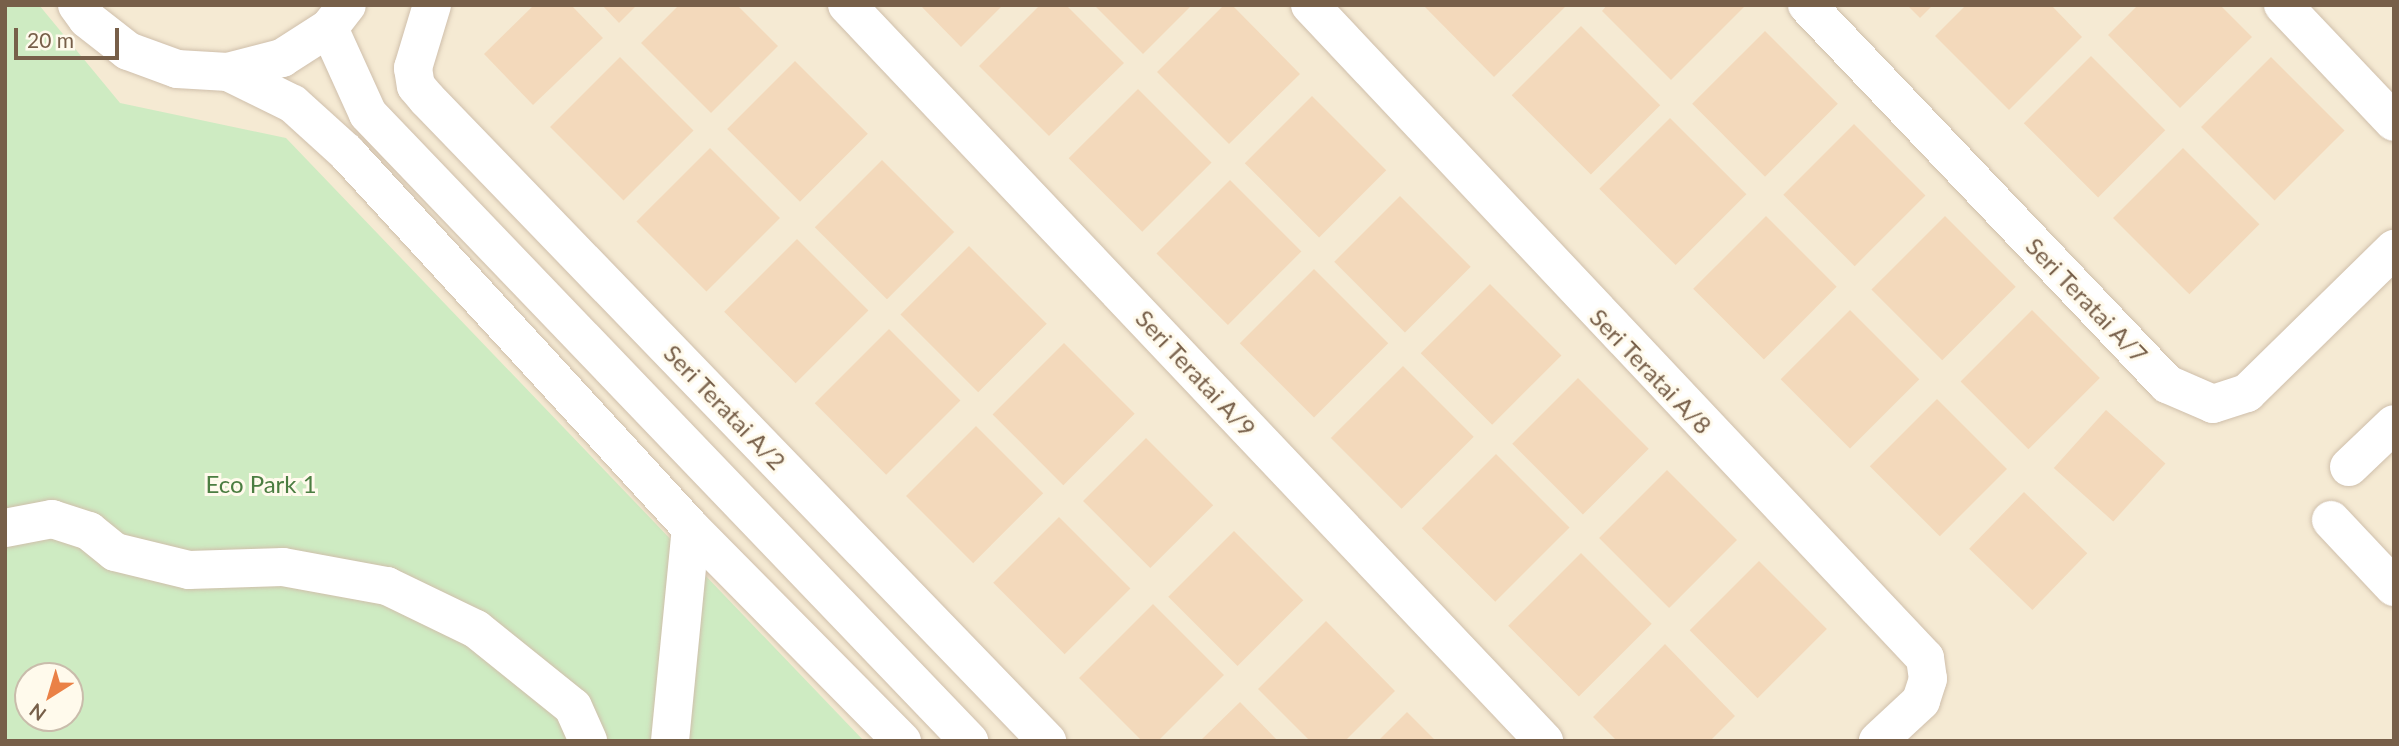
<!DOCTYPE html>
<html>
<head>
<meta charset="utf-8">
<style>
  body { margin:0 }
  #map { position:relative; width:2399px; height:746px; overflow:hidden; background:#fdf7e5; font-family:Lato,sans-serif }
  div>[style] { position:absolute }
  [style*='--x'] { left:calc(var(--x)*1px); top:calc(var(--y)*1px); width:calc(var(--w)*1px); rotate:calc(var(--a)*1deg) }
  .residential>* { inset:0; background:#f5ead3 }
  .green>* { inset:0; background:#ceebc2 }
  .building>* { inset:0; background:#f3d9bb; transform-origin:0 0 }
  .roads { filter:drop-shadow(0 0 2px #cfbfab) drop-shadow(0 0 2px #cfbfab) }
  .minor>* { height:38px; margin:-19px; padding:0 19px; transform-origin:19px; border-radius:19px; background:#fff }
  span { translate:-50% -50%; white-space:nowrap; text-align:center; line-height:1.15; -webkit-text-stroke:6px #fffaec; paint-order:stroke }
  .street-label { font-size:24px; color:#775f49 }
  .park-label { font-size:24px; color:#4b7d41 }
  .frame { position:absolute; inset:0; border:7px solid #775f49; pointer-events:none }
  .north { position:absolute; left:14px; top:662px; width:70px; height:70px; box-sizing:border-box; background:#fffaec; border:2px solid #c9bcab; border-radius:50%; rotate:217deg; font-size:19px; font-weight:700; line-height:28px; text-align:center; color:#775f49 }
  .north::after { content:''; display:block; margin:auto; width:24px; height:32px; background:#ea8146; clip-path:polygon(50% 0,100% 100%,50% 72%,0 100%) }
  .scale { position:absolute; left:14px; top:28px; width:105px; height:32px; box-sizing:border-box; border:4px solid #775f49; border-top:0; padding-left:9px; font-size:21px; line-height:24px; white-space:nowrap; color:#775f49; -webkit-text-stroke:5px #fffaec; paint-order:stroke }
</style>
</head>
<body>
<div id="map">
  <div class="residential">
    <i style="clip-path:polygon(evenodd,5px 5px,2394px 5px,2394px 741px,5px 741px,5px 5px,28px 676px,70px 676px,70px 718px,28px 718px,28px 676px)"></i>
  </div>
  <div class="green">
    <i style="clip-path:polygon(evenodd,5px 5px,39px 5px,120px 103px,286px 138px,864px 741px,5px 741px,5px 5px,28px 676px,70px 676px,70px 718px,28px 718px,28px 676px)"></i>
  </div>
  <div class="building">
    <i style="clip-path:polygon(534px 5px,571px 5px,603px 38px,533px 105px,484px 54px)"></i>
    <i style="clip-path:polygon(602px 5px,637px 5px,619px 23px)"></i>
    <i style="clip-path:polygon(679px 5px,737px 5px,778px 46px,711px 113px,641px 43px)"></i>
    <i style="clip-path:polygon(920px 5px,1003px 5px,961px 47px)"></i>
    <i style="clip-path:polygon(1040px 5px,1066px 5px,1124px 63px,1049px 136px,979px 66px)"></i>
    <i style="clip-path:polygon(1094px 5px,1192px 5px,1143px 54px)"></i>
    <i style="clip-path:polygon(1224px 5px,1232px 5px,1300px 74px,1229px 144px,1157px 72px)"></i>
    <i style="clip-path:polygon(1423px 5px,1563px 5px,1565px 7px,1494px 77px)"></i>
    <i style="clip-path:polygon(1607px 5px,1742px 5px,1744px 7px,1671px 80px,1602px 11px)"></i>
    <i style="clip-path:polygon(1907px 5px,1933px 5px,1920px 18px)"></i>
    <i style="clip-path:polygon(1966px 5px,2051px 5px,2082px 37px,2009px 110px,1935px 36px)"></i>
    <i style="clip-path:polygon(2138px 5px,2220px 5px,2252px 37px,2180px 108px,2108px 35px)"></i>
    <i style="left:1581px;top:26px;width:112px;height:98px;rotate:45deg"></i>
    <i style="left:1765px;top:31px;width:103px;height:103px;rotate:45deg"></i>
    <i style="left:2091px;top:56px;width:105px;height:95px;rotate:45deg"></i>
    <i style="left:620px;top:57px;width:104px;height:99px;rotate:45deg"></i>
    <i style="left:2271px;top:57px;width:104px;height:99px;rotate:45deg"></i>
    <i style="left:795px;top:61px;width:103px;height:96px;rotate:45deg"></i>
    <i style="left:1138px;top:89px;width:104px;height:98px;rotate:45deg"></i>
    <i style="left:1312px;top:96px;width:105px;height:95px;rotate:45deg"></i>
    <i style="left:1670px;top:118px;width:108px;height:100px;rotate:45deg"></i>
    <i style="left:1854px;top:124px;width:101px;height:100px;rotate:45deg"></i>
    <i style="left:710px;top:148px;width:99px;height:104px;rotate:45deg"></i>
    <i style="left:2183px;top:148px;width:108px;height:99px;rotate:45deg"></i>
    <i style="left:882px;top:160px;width:102px;height:95px;rotate:45deg"></i>
    <i style="left:1230px;top:180px;width:101px;height:104px;rotate:45deg"></i>
    <i style="left:1400px;top:196px;width:100px;height:93px;rotate:45deg"></i>
    <i style="left:1766px;top:216px;width:100px;height:103px;rotate:45deg"></i>
    <i style="left:1945px;top:216px;width:100px;height:104px;rotate:45deg"></i>
    <i style="left:797px;top:239px;width:101px;height:103px;rotate:45deg"></i>
    <i style="left:969px;top:246px;width:110px;height:97px;rotate:45deg"></i>
    <i style="left:1314px;top:269px;width:105px;height:105px;rotate:45deg"></i>
    <i style="left:1490px;top:284px;width:101px;height:98px;rotate:45deg"></i>
    <i style="left:1850px;top:310px;width:98px;height:98px;rotate:45deg"></i>
    <i style="left:2032px;top:310px;width:96px;height:101px;rotate:45deg"></i>
    <i style="left:889px;top:329px;width:101px;height:105px;rotate:45deg"></i>
    <i style="left:1064px;top:343px;width:100px;height:101px;rotate:45deg"></i>
    <i style="left:1403px;top:366px;width:100px;height:102px;rotate:45deg"></i>
    <i style="left:1578px;top:378px;width:100px;height:93px;rotate:45deg"></i>
    <i style="left:1937px;top:399px;width:99px;height:95px;rotate:45deg"></i>
    <i style="left:2106px;top:410px;width:80px;height:78px;rotate:42deg"></i>
    <i style="left:976px;top:426px;width:95px;height:99px;rotate:45deg"></i>
    <i style="left:1146px;top:438px;width:95px;height:89px;rotate:45deg"></i>
    <i style="left:1496px;top:454px;width:104px;height:105px;rotate:45deg"></i>
    <i style="left:1667px;top:470px;width:99px;height:96px;rotate:45deg"></i>
    <i style="left:2024px;top:492px;width:88px;height:79px;rotate:44deg"></i>
    <i style="left:1059px;top:517px;width:101px;height:93px;rotate:45deg"></i>
    <i style="left:1234px;top:531px;width:98px;height:93px;rotate:45deg"></i>
    <i style="left:1581px;top:553px;width:100px;height:103px;rotate:45deg"></i>
    <i style="left:1759px;top:561px;width:96px;height:98px;rotate:45deg"></i>
    <i style="clip-path:polygon(1153px 604px,1224px 675px,1158px 741px,1142px 741px,1079px 678px)"></i>
    <i style="clip-path:polygon(1326px 621px,1395px 691px,1345px 741px,1310px 741px,1258px 689px)"></i>
    <i style="clip-path:polygon(1665px 644px,1735px 716px,1710px 741px,1617px 741px,1593px 717px)"></i>
    <i style="clip-path:polygon(1240px 702px,1278px 741px,1200px 741px)"></i>
    <i style="clip-path:polygon(1407px 712px,1436px 741px,1378px 741px)"></i>
  </div>
  <div class="roads">
    <div class="minor">
      <i style="--x:77;--y:5;--w:17;--a:54"></i>
      <i style="--x:87;--y:19;--w:52;--a:38"></i>
      <i style="--x:128;--y:51;--w:52;--a:20.2"></i>
      <i style="--x:177;--y:69;--w:51;--a:3.4"></i>
      <i style="--x:228;--y:72;--w:56;--a:-14.5"></i>
      <i style="--x:282;--y:58;--w:56;--a:-32.6"></i>
      <i style="--x:329;--y:28;--w:29;--a:-52"></i>
      <i style="--x:432;--y:5;--w:66;--a:106.8"></i>
      <i style="--x:413;--y:68;--w:18;--a:81"></i>
      <i style="--x:416;--y:86;--w:17;--a:50"></i>
      <i style="--x:427;--y:99;--w:893;--a:46"></i>
      <i style="--x:847;--y:5;--w:1014;--a:46.56"></i>
      <i style="--x:1310;--y:5;--w:897;--a:46.72"></i>
      <i style="--x:1925;--y:658;--w:21;--a:82"></i>
      <i style="--x:1928;--y:679;--w:23;--a:108"></i>
      <i style="--x:1921;--y:701;--w:59;--a:137.1"></i>
      <i style="--x:1807;--y:5;--w:523;--a:46.47"></i>
      <i style="--x:2167;--y:384;--w:50;--a:23.5"></i>
      <i style="--x:2213;--y:404;--w:36;--a:-18"></i>
      <i style="--x:2247;--y:393;--w:206;--a:-44.4"></i>
      <i style="--x:2283;--y:5;--w:161;--a:46.5"></i>
      <i style="--x:329;--y:28;--w:94;--a:65.6"></i>
      <i style="--x:368;--y:114;--w:869;--a:46.21"></i>
      <i style="--x:228;--y:72;--w:72;--a:26.2"></i>
      <i style="--x:293;--y:104;--w:72;--a:42.2"></i>
      <i style="--x:346;--y:152;--w:510;--a:47.46"></i>
      <i style="--x:691;--y:528;--w:300;--a:45.3"></i>
      <i style="--x:2349;--y:467;--w:62;--a:-43.7"></i>
      <i style="--x:2331;--y:520;--w:92;--a:46.8"></i>
      <i style="--x:5;--y:528;--w:48;--a:-10.8"></i>
      <i style="--x:52;--y:519;--w:39;--a:18"></i>
      <i style="--x:89;--y:531;--w:33;--a:39"></i>
      <i style="--x:115;--y:552;--w:76;--a:13.7"></i>
      <i style="--x:189;--y:570;--w:94;--a:-1.8"></i>
      <i style="--x:283;--y:567;--w:106;--a:10.4"></i>
      <i style="--x:387;--y:586;--w:99;--a:25.8"></i>
      <i style="--x:476;--y:629;--w:124;--a:38.8"></i>
      <i style="--x:573;--y:707;--w:37;--a:66"></i>
      <i style="--x:670;--y:741;--w:214;--a:-84.4"></i>
    </div>
  </div>
  <div class="street-label">
    <span style="left:2087px;top:300px;rotate:46deg">Seri Teratai A/7</span>
    <span style="left:1651px;top:371px;rotate:46deg">Seri Teratai A/8</span>
    <span style="left:1196px;top:373px;rotate:47deg">Seri Teratai A/9</span>
    <span style="left:725px;top:407px;rotate:46deg">Seri Teratai A/2</span>
  </div>
  <div class="park-label">
    <span style="left:261px;top:484px">Eco Park 1</span>
  </div>
  <div class="frame"></div>
  <div class="north">N</div>
  <div class="scale">20 m</div>
</div>
</body>
</html>
